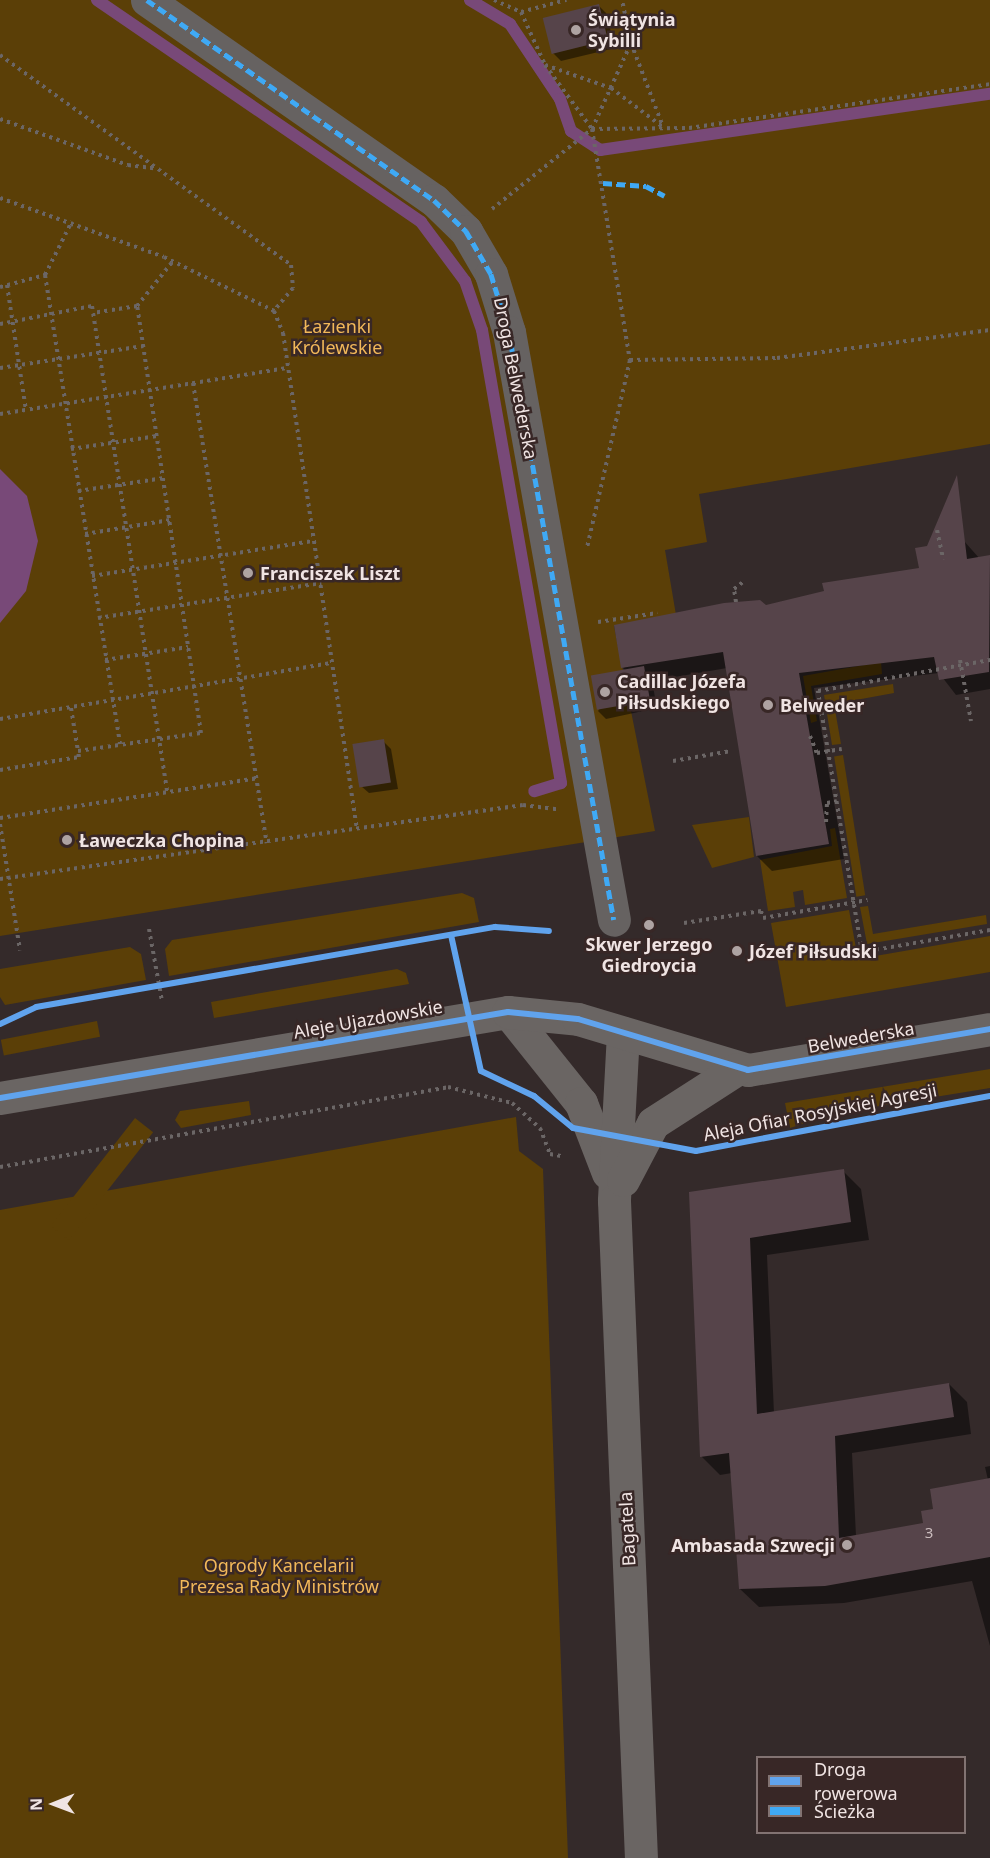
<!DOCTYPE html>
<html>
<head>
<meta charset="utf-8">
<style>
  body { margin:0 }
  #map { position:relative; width:990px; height:1858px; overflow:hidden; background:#342a2a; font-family:"Noto Sans",sans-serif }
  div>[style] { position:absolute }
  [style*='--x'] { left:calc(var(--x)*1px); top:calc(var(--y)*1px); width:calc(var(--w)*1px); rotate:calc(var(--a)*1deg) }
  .green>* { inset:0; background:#5b3f07; transform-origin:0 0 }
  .water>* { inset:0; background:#784978 }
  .shadow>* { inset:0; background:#0007 }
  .stream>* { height:12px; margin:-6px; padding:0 6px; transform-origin:6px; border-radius:6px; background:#784978 }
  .building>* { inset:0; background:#56444a; transform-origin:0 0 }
  .path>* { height:4px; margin-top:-2px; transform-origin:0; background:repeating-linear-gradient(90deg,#6b6666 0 3px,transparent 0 7.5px) }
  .street>* { height:33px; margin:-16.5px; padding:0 16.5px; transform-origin:16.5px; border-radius:16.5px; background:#666261 }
  .secondary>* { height:33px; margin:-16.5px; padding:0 16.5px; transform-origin:16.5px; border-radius:16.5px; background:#6a6563 }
  .quiet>* { height:4.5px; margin-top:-2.25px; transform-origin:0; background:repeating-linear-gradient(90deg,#3fa9f5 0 9px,transparent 0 13.5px) }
  .cycleway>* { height:6px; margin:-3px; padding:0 3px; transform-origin:3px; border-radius:3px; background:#60a3ed }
  .dots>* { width:16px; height:16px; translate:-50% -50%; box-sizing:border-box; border:3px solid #382726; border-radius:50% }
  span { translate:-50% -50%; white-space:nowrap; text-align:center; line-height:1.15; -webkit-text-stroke:5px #382726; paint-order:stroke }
  .number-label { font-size:15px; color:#cabcbd }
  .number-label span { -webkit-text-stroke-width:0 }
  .poi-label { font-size:18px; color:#f0e4e3; font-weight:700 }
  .left { translate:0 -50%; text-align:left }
  .right { translate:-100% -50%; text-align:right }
  .park-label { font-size:18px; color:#f2b859 }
  .street-label { font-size:18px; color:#f0e4e3 }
  .legend { position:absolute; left:756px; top:1756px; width:210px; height:78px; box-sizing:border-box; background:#382726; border:2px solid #827372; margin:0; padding:8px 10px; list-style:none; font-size:18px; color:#f0e4e3 }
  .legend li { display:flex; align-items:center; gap:12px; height:30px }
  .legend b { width:30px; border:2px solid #827372 }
  .north { position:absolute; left:24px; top:1774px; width:60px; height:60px; -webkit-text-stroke:4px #382726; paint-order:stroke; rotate:269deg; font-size:16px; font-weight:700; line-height:24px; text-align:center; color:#f0e4e3 }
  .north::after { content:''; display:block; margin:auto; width:21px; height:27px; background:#f0e4e3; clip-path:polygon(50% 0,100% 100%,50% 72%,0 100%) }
</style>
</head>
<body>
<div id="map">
  <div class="green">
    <i style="clip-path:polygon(0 0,990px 0,990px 444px,699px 494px,707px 542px,665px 550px,676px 615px,614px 626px,655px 831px,0 936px)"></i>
    <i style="clip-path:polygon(881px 662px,882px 674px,811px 686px,817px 721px,811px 723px,803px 676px)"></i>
    <i style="clip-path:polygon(893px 684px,894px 693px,834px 704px,841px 744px,832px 745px,824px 695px)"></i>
    <i style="left:843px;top:755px;width:142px;height:9px;rotate:81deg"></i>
    <i style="clip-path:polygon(749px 817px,754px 857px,712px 868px,692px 825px)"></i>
    <i style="clip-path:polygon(835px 828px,847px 898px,805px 905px,803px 890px,793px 892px,795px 907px,768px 911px,760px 860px,832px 846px,830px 829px)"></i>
    <i style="clip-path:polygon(462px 893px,474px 898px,479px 922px,169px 976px,165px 949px,172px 940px)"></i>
    <i style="clip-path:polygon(868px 906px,873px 934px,986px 915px,987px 924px,867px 944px,860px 907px)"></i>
    <i style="clip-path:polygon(849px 910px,858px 959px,990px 936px,990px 972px,786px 1007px,771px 923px)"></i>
    <i style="clip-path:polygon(130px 947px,141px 954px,146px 980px,5px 1005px,0 997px,0 969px)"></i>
    <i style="clip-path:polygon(397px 969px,406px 973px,409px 984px,214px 1018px,211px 1002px)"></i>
    <i style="left:97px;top:1021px;width:16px;height:98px;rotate:79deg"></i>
    <i style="clip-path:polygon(990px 1069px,990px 1088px,837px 1113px,790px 1128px,785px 1103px)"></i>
    <i style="clip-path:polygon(249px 1101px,251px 1115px,181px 1128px,175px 1120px,180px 1111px)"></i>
    <i style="clip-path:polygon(516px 1117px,519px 1151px,543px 1169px,568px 1858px,0 1858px,0 1210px)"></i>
    <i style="left:135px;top:1118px;width:23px;height:137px;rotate:38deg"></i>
  </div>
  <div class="water">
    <i style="clip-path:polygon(0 469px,27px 496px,38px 541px,26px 591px,0 623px)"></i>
  </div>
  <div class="shadow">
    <i style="clip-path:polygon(598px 5px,606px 13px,615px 48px,561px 61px,553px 53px)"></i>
    <i style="clip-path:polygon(964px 541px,980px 559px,990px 557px,990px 689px,956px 695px,939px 673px,814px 688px,844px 859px,772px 871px,757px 856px,727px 668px,652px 681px,657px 708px,606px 719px,598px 711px,626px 671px,623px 668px,765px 606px,921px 569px)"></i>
    <i style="clip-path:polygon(383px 741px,391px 749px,398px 789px,369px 793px,361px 786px)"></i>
    <i style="clip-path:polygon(843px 1171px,861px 1189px,869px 1240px,767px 1255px,774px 1413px,949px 1384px,967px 1402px,971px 1434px,852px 1453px,856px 1536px,925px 1524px,934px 1510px,988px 1480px,985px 1467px,990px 1466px,990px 1646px,972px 1581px,844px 1603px,759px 1607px,740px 1589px,732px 1473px,720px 1475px,702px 1457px,691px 1194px)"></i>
  </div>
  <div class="stream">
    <i style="--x:97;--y:0;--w:393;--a:34.4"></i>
    <i style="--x:421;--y:222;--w:74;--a:53.3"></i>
    <i style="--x:465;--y:281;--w:52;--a:70.9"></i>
    <i style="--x:482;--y:330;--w:460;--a:80.1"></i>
    <i style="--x:561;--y:783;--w:28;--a:163"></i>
    <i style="--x:470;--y:0;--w:47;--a:31"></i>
    <i style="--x:510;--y:24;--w:90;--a:56.3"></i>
    <i style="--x:560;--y:99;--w:34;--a:71"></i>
    <i style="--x:571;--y:131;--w:35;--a:33"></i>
    <i style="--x:600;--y:150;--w:394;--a:-8.2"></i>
  </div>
  <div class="building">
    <i style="left:599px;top:4px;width:37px;height:58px;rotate:76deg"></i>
    <i style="clip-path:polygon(957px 475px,967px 559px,990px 555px,989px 672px,939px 680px,934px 657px,799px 673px,829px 844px,756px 856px,723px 652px,621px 668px,614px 625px,724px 603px,760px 600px,766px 605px,824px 591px,822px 583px,919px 568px,915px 548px,927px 546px)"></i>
    <i style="left:644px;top:666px;width:35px;height:54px;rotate:80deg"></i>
    <i style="left:384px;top:739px;width:44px;height:32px;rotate:81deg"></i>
    <i style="clip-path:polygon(844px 1169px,851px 1222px,750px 1238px,757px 1414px,949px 1383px,954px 1417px,835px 1436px,839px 1538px,923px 1523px,921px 1511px,933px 1509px,930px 1489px,990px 1478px,990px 1557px,825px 1586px,739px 1589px,729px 1453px,700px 1457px,689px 1192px)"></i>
  </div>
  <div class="path">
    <i style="--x:494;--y:0;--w:30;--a:24"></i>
    <i style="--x:521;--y:12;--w:58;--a:65.6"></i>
    <i style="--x:545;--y:65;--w:70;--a:19.2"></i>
    <i style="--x:611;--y:88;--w:65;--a:36.9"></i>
    <i style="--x:521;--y:12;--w:47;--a:-14.9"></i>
    <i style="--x:604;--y:22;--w:22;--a:-13"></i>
    <i style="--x:631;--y:43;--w:90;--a:69.1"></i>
    <i style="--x:0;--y:55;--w:359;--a:35.8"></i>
    <i style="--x:291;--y:265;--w:23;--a:85"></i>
    <i style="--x:293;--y:288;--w:30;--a:130"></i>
    <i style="--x:545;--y:65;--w:79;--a:53.7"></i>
    <i style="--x:592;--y:129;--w:234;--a:80.7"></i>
    <i style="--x:630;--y:360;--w:193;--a:102.9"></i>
    <i style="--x:0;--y:119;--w:136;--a:19.8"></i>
    <i style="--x:128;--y:165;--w:26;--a:7"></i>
    <i style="--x:592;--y:129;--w:97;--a:-0.6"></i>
    <i style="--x:689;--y:128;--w:304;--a:-8.3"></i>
    <i style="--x:0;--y:198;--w:174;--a:19.8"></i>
    <i style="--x:164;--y:257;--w:123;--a:26.1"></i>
    <i style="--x:274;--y:311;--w:24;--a:68"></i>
    <i style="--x:283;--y:333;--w:502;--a:81.53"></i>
    <i style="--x:492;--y:209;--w:128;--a:-38.7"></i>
    <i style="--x:592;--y:129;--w:94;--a:-65.6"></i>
    <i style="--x:631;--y:43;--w:44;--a:-101.8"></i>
    <i style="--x:45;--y:275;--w:475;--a:80.9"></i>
    <i style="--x:7;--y:285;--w:126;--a:81.4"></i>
    <i style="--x:0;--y:287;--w:47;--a:-14.9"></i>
    <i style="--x:45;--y:275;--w:60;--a:-63.4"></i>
    <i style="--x:137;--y:306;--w:58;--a:-51.3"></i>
    <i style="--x:0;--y:324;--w:94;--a:-11.1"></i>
    <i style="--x:92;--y:306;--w:492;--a:81.2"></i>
    <i style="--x:630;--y:360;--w:147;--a:-0.8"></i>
    <i style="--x:777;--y:358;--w:215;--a:-7.5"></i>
    <i style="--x:0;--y:368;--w:145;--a:-8.7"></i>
    <i style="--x:193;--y:383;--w:466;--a:80.9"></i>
    <i style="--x:0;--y:414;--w:292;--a:-9.1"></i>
    <i style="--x:71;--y:449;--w:87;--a:-8.6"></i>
    <i style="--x:78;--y:491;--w:87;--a:-8.6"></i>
    <i style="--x:937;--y:530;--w:30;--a:78"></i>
    <i style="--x:85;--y:534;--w:86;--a:-9.4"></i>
    <i style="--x:92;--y:576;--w:225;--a:-9"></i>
    <i style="--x:736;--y:602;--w:13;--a:-99"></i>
    <i style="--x:734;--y:589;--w:11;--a:-38"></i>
    <i style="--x:98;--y:618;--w:226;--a:-8.9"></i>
    <i style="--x:598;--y:622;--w:60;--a:-8.7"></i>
    <i style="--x:105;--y:660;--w:84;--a:-8.9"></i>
    <i style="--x:960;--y:660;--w:62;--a:79.8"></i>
    <i style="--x:71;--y:708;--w:44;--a:80.8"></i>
    <i style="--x:0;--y:719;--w:337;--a:-9.6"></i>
    <i style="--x:810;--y:736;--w:18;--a:68"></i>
    <i style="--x:817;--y:753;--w:25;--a:-9"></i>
    <i style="--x:673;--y:761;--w:59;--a:-9.8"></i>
    <i style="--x:0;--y:770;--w:80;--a:-9.3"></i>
    <i style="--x:79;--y:757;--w:6;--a:-99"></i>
    <i style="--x:78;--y:751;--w:124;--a:-8.3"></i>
    <i style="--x:201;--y:733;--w:432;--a:-98.5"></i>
    <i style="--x:137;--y:306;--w:45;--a:171"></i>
    <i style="--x:0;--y:818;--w:260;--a:-8.8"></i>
    <i style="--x:826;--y:822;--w:19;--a:-87"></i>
    <i style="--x:827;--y:803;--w:10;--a:-11"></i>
    <i style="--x:0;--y:824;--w:128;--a:81"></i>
    <i style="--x:0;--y:879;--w:528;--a:-8.05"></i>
    <i style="--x:523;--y:805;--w:34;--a:7"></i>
    <i style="--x:684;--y:923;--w:78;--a:-8.9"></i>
    <i style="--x:761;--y:911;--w:7;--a:74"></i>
    <i style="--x:763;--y:918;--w:106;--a:-9.8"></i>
    <i style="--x:149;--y:929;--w:73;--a:79.8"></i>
    <i style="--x:990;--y:930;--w:130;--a:170.2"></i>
    <i style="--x:862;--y:952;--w:265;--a:-99.6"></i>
    <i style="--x:818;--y:691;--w:175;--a:-10.2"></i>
    <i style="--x:0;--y:1167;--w:455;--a:-10.1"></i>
    <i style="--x:448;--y:1087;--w:66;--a:14"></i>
    <i style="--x:512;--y:1103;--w:38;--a:42"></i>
    <i style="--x:540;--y:1128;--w:28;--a:69"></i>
    <i style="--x:550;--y:1154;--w:11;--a:10"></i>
  </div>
  <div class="street">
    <i style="--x:147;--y:0;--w:350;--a:34.9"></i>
    <i style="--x:434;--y:200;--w:45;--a:44.1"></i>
    <i style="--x:466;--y:231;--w:50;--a:59.8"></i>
    <i style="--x:491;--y:274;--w:61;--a:72.8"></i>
    <i style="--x:509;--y:332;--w:597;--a:79.88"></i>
  </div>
  <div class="secondary">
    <i style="--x:508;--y:1012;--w:117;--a:51.3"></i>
    <i style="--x:581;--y:1103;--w:75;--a:68.9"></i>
    <i style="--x:623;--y:1033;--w:168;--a:93.1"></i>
    <i style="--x:614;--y:1201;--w:658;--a:87.65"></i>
    <i style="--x:0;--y:1098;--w:515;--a:-9.61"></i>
    <i style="--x:508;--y:1012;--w:70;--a:5.7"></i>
    <i style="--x:578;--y:1019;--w:177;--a:16.7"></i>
    <i style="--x:748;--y:1070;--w:245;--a:-9.6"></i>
    <i style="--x:623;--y:1180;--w:64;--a:-62.2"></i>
    <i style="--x:653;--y:1123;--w:100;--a:-32.7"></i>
  </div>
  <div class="quiet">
    <i style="--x:147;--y:0;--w:350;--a:34.9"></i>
    <i style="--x:434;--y:200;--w:45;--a:44.1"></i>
    <i style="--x:466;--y:231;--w:50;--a:59.8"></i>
    <i style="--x:491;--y:274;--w:61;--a:72.8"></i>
    <i style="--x:509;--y:332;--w:597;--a:79.88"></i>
    <i style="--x:603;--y:183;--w:43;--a:4"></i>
    <i style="--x:646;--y:186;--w:21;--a:28"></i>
  </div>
  <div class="cycleway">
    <i style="--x:451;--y:935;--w:139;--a:77.6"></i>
    <i style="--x:481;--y:1071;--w:59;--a:25.3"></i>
    <i style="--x:534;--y:1096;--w:50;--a:39.4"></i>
    <i style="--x:573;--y:1128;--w:125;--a:10.6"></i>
    <i style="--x:696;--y:1151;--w:299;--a:-10.6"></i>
    <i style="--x:0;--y:1024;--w:40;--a:-25"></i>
    <i style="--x:36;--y:1007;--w:466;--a:-9.9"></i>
    <i style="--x:495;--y:927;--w:54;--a:4.2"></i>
    <i style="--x:0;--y:1098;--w:515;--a:-9.61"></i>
    <i style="--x:508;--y:1012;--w:70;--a:5.7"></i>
    <i style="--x:578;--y:1019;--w:177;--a:16.7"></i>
    <i style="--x:748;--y:1070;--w:245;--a:-9.6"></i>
  </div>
  <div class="dots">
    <i style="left:576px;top:30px;background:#aea3a2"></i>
    <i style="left:248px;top:573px;background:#aea3a2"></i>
    <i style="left:605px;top:692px;background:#aea3a2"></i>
    <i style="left:768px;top:705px;background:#aea3a2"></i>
    <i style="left:67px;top:840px;background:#aea3a2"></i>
    <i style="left:649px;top:925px;background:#aea3a2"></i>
    <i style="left:737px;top:951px;background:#aea3a2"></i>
    <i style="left:847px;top:1545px;background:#aea3a2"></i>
  </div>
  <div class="number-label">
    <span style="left:929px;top:1533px">3</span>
  </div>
  <div class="poi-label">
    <span class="left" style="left:588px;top:30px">Świątynia<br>Sybilli</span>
    <span class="left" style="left:260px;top:573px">Franciszek Liszt</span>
    <span class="left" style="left:617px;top:692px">Cadillac Józefa<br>Piłsudskiego</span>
    <span class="left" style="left:780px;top:705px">Belweder</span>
    <span class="left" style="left:79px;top:840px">Ławeczka Chopina</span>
    <span style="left:649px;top:955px">Skwer Jerzego<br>Giedroycia</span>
    <span class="left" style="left:749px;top:951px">Józef Piłsudski</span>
    <span class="right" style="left:835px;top:1545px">Ambasada Szwecji</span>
  </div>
  <div class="park-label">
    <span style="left:337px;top:337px">Łazienki<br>Królewskie</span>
    <span style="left:279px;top:1576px">Ogrody Kancelarii<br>Prezesa Rady Ministrów</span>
  </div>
  <div class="street-label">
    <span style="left:516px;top:378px;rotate:79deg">Droga Belwederska</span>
    <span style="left:368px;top:1019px;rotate:-10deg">Aleje Ujazdowskie</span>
    <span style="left:861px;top:1037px;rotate:-10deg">Belwederska</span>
    <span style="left:820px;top:1112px;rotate:-11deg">Aleja Ofiar Rosyjskiej Agresji</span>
    <span style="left:627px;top:1529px;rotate:-93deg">Bagatela</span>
  </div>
  <ul class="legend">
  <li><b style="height:8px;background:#60a3ed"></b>Droga rowerowa</li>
  <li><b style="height:8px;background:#3fa9f5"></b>Ścieżka</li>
  </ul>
  <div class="north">N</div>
</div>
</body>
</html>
